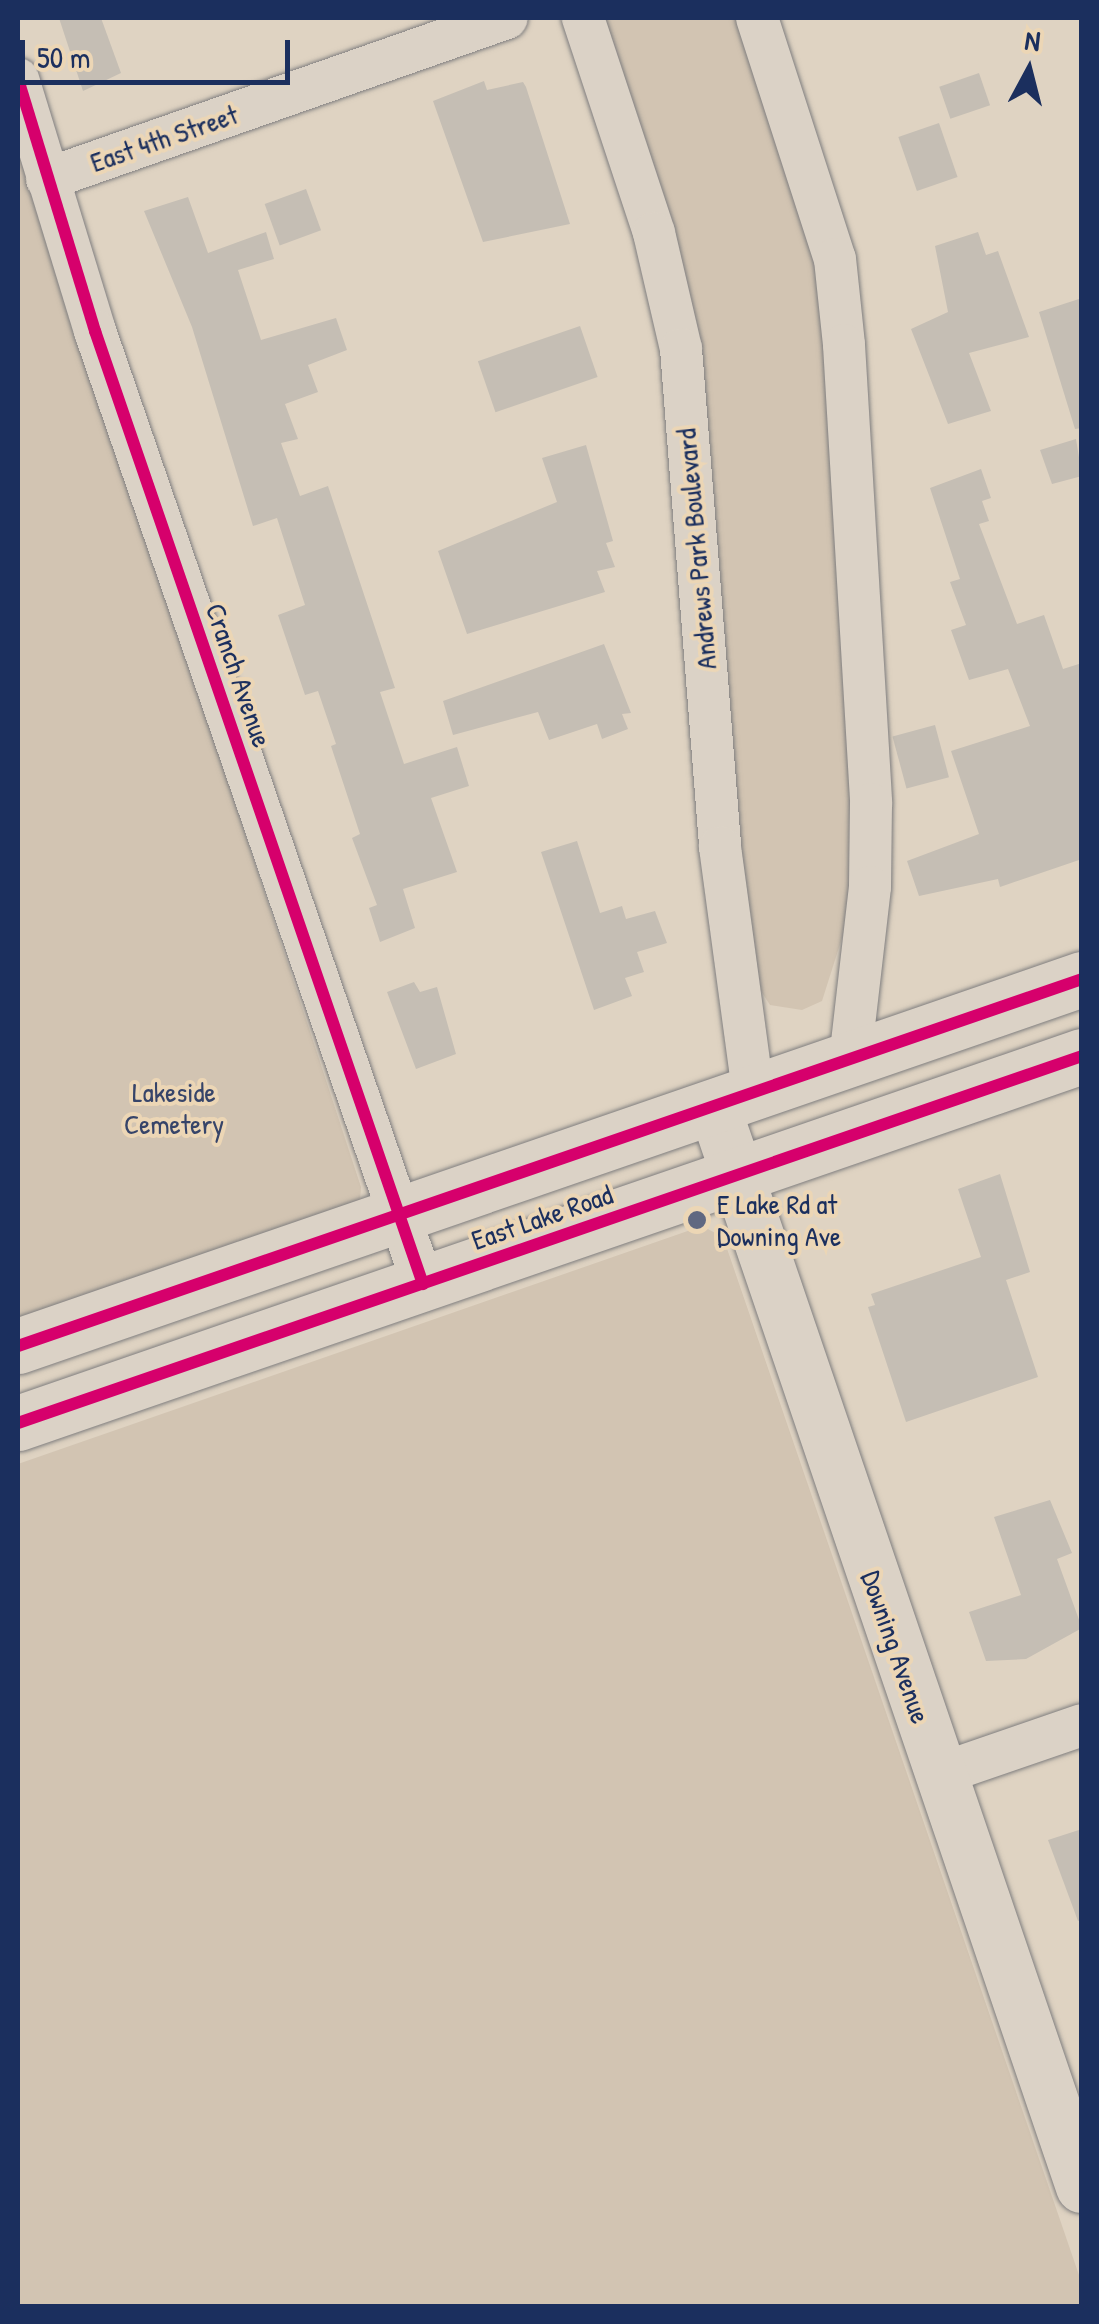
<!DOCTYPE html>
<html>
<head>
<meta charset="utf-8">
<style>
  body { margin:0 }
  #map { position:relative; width:1099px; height:2324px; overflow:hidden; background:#dfd3c2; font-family:"Patrick Hand",sans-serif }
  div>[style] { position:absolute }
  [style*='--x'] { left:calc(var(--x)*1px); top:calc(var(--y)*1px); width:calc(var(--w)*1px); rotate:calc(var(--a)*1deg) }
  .green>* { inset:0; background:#d2c4b2 }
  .building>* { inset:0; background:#c5beb4; transform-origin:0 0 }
  .roads { filter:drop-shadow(0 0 2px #7f7e7f) drop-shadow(0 0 2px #7f7e7f) }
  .minor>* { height:42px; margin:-21px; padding:0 21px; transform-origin:21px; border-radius:21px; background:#dbd2c6 }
  .tertiary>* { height:52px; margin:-26px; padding:0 26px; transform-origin:26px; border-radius:26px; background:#dbd2c6 }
  .secondary>* { height:55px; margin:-27.5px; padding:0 27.5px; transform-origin:27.5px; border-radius:27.5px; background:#dbd2c6 }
  .cycleway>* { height:12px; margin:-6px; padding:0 6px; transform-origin:6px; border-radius:6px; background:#d6006c }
  .dots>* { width:28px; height:28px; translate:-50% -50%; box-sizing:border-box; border:5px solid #ecd6b5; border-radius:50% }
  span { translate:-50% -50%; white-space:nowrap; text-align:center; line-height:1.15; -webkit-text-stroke:8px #ecd6b5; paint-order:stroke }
  .street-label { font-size:28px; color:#1b2f5e }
  .park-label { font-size:28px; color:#364469 }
  .poi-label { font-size:28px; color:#1b2f5e }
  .left { translate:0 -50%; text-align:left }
  .frame { position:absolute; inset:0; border:20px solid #1b2f5e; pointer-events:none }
  .north { position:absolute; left:979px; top:20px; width:100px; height:100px; -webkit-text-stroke:8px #ecd6b5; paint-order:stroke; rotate:7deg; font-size:28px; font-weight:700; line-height:40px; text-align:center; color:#1b2f5e }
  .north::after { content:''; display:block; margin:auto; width:35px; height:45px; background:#1b2f5e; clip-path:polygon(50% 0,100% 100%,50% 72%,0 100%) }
  .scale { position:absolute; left:20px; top:40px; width:270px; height:45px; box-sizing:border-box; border:5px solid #1b2f5e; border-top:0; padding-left:12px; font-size:30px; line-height:35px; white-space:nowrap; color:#1b2f5e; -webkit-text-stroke:8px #ecd6b5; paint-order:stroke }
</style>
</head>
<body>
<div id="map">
  <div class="green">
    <i style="clip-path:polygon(602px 18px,748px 18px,818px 257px,861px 878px,822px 1001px,802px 1010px,770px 1005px,756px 983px,747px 942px,719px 632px)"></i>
    <i style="clip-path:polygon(18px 141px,361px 1187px,360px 1200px,18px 1327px)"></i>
    <i style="clip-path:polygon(702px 1226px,723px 1237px,1081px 2281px,1081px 2306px,18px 2306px,18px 1464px)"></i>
  </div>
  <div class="building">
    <i style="clip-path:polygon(59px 18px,101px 18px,121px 73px,83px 91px)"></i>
    <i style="left:979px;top:73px;width:34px;height:42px;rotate:71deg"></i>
    <i style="clip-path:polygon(484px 81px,487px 90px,523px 82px,526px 87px,570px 224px,483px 242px,433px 101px)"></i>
    <i style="left:939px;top:123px;width:57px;height:43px;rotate:71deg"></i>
    <i style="left:306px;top:189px;width:44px;height:44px;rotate:70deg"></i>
    <i style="clip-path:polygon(188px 197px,208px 253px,266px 232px,274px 259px,238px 270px,261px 340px,336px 318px,347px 350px,308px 365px,318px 392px,285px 404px,298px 439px,281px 443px,300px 496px,328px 486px,395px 688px,380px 692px,404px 764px,457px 747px,469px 786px,431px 798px,457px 872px,403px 889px,415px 928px,380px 942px,369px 908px,377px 905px,352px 838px,360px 834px,331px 746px,336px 744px,318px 691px,305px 695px,278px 615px,305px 605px,277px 518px,253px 526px,192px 327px,144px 211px)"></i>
    <i style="clip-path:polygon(978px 232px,986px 255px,998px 251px,1029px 337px,969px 353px,991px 411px,948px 424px,911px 329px,948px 312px,935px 246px)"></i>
    <i style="clip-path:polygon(1082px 298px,1082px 428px,1075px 429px,1039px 312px)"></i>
    <i style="left:580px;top:326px;width:54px;height:108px;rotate:71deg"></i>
    <i style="clip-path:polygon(1076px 439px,1082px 476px,1052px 484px,1040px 450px)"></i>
    <i style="clip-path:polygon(586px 445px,613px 541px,606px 543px,615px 567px,597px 571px,605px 592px,467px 634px,438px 551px,557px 502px,542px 458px)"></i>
    <i style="clip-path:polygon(981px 469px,991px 498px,982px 501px,989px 521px,979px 524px,1017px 624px,1044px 615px,1063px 669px,1082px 663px,1082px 859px,1000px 887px,998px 879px,919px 896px,907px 861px,979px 834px,951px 751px,1030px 726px,1008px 669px,969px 680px,951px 630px,966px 625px,950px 582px,960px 579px,930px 488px)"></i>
    <i style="clip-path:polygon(604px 644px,631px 713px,622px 714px,628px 729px,602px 739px,597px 724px,549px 740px,538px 712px,453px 735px,443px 701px)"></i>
    <i style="left:935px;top:725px;width:54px;height:44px;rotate:75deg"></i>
    <i style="clip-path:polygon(577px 841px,600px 913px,622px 906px,626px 919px,655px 911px,667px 943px,637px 952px,644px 972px,625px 978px,632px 996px,594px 1010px,541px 852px)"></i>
    <i style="clip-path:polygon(414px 982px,420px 992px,437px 987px,456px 1054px,416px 1069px,387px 992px)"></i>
    <i style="clip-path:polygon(1000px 1174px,1030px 1272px,1006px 1280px,1038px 1377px,906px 1422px,868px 1307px,875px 1305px,871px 1294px,981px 1257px,958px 1189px)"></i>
    <i style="clip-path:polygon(1050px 1500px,1072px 1553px,1057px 1559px,1082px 1628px,1026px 1659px,986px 1661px,969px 1612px,1021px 1595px,994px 1517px)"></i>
    <i style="clip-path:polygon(1082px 1829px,1082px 1920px,1078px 1921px,1048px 1840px)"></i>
  </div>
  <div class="roads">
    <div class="minor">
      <i style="--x:583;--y:18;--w:226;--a:71.7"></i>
      <i style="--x:654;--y:233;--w:119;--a:76.9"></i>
      <i style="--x:681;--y:349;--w:500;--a:85.5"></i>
      <i style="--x:720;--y:847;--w:247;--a:82.3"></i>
      <i style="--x:757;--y:18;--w:253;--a:72.1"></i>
      <i style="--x:835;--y:259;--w:86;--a:84"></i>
      <i style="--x:844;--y:345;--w:460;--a:86.6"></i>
      <i style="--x:871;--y:804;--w:83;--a:90.7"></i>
      <i style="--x:870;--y:887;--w:173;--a:96.6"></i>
      <i style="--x:18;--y:79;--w:264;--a:73"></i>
      <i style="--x:95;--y:331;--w:1008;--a:71.01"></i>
      <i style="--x:47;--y:179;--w:487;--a:-19.3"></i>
      <i style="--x:940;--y:1774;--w:150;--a:-19"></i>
    </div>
    <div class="tertiary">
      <i style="--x:714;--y:1106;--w:1142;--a:71.2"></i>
    </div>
    <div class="secondary">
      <i style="--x:18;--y:1346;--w:1126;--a:-19.03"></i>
      <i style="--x:18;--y:1423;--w:1126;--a:-19.03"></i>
    </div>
  </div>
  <div class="cycleway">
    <i style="--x:18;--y:79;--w:264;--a:73"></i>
    <i style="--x:95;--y:331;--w:1008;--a:71.01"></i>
    <i style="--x:18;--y:1346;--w:1126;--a:-19.03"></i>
    <i style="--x:18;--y:1423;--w:1126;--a:-19.03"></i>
  </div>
  <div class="dots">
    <i style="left:697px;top:1220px;background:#606881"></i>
  </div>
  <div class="street-label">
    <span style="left:164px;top:138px;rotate:-19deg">East 4th Street</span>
    <span style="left:696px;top:549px;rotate:-95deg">Andrews Park Boulevard</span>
    <span style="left:239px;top:675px;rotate:71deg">Cranch Avenue</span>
    <span style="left:542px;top:1217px;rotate:-19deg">East Lake Road</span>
    <span style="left:896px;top:1647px;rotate:71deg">Downing Avenue</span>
  </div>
  <div class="park-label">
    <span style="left:174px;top:1108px">Lakeside<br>Cemetery</span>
  </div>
  <div class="poi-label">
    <span class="left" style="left:717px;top:1220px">E Lake Rd at<br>Downing Ave</span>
  </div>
  <div class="frame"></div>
  <div class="north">N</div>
  <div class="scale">50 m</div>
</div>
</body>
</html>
